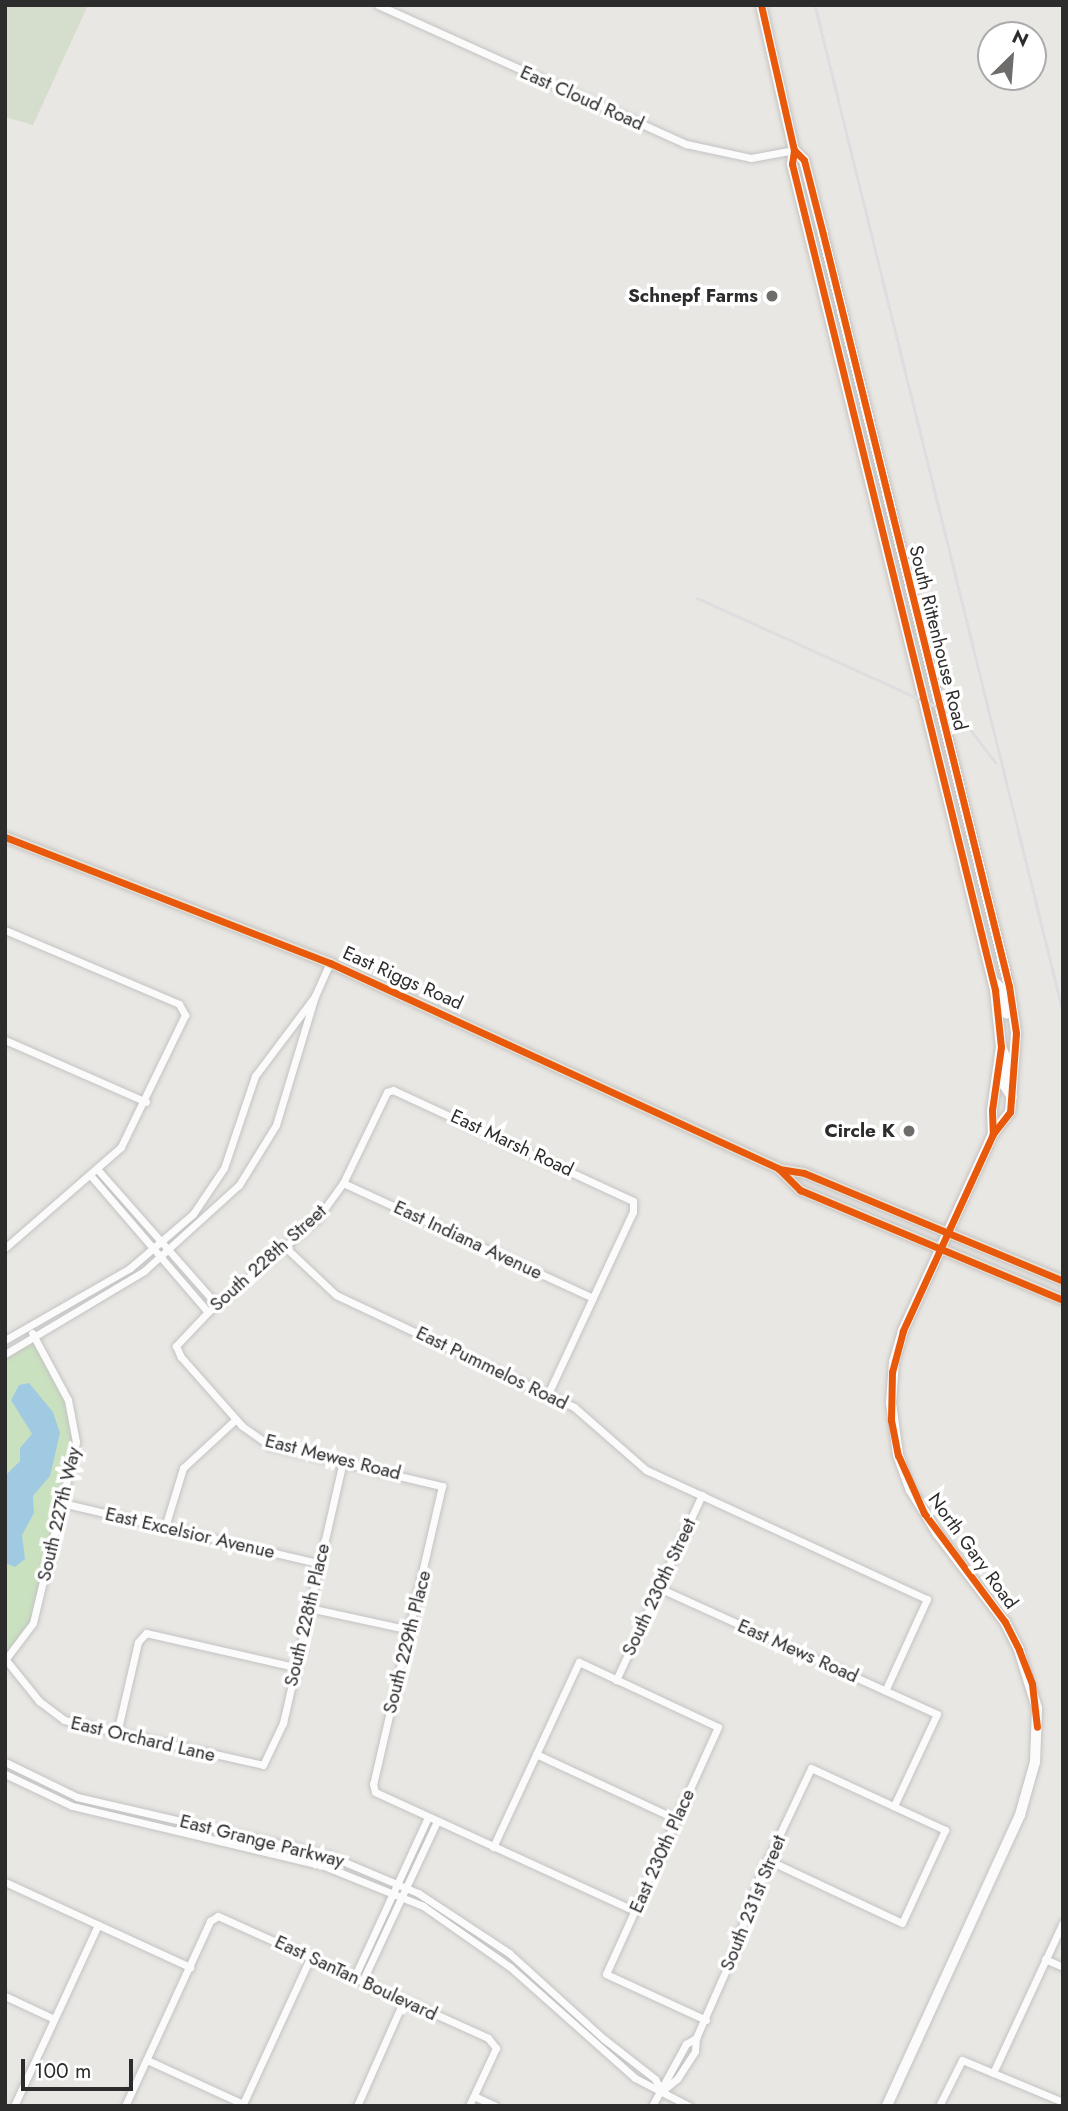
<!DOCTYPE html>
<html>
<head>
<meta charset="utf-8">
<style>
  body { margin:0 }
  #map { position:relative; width:1068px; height:2111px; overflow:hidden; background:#e9e7e3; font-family:Jost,sans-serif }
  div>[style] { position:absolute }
  .green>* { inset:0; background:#cae1c0 }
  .cemetery>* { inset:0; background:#d5ddcc }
  .water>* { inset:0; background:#a0cae2 }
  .roads { filter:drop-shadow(0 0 2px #c4c3c3) drop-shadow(0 0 2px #c4c3c3) }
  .street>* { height:7px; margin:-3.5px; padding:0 3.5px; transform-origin:3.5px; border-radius:3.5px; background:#fcfbfb }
  .secondary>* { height:10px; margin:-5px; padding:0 5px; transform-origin:5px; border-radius:5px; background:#fcfbfb }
  .primary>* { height:10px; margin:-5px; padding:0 5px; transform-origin:5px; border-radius:5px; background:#e5e3d7 }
  .rail>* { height:2.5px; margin:-1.25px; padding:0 1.25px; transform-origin:1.25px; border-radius:1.25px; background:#dedee0 }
  .cycleway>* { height:7px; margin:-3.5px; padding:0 3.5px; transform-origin:3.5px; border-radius:3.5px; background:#e8590c }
  .dots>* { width:19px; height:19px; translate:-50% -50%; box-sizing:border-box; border:4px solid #fff; border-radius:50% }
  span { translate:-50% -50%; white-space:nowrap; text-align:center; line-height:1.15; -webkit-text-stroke:7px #fff; paint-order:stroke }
  .street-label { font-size:19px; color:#2c2c2c }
  .poi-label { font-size:19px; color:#2c2c2c; font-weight:700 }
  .right { translate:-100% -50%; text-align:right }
  .frame { position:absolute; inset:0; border:7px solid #2c2c2c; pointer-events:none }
  .north { position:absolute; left:977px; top:21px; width:70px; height:70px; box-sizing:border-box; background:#fff; border:2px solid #ababab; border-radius:50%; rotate:25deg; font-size:19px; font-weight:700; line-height:28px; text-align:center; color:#2c2c2c }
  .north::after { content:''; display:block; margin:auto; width:24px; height:32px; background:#6e6d6c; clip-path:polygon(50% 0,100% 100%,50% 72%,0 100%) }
  .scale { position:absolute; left:21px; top:2059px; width:112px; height:32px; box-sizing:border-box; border:4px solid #2c2c2c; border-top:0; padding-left:9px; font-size:21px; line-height:24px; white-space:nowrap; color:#2c2c2c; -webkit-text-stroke:5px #fff; paint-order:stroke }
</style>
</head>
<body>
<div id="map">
  <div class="green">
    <i style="clip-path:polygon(32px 1340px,67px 1404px,73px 1440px,30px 1624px,5px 1655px,5px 1360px)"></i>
  </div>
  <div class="cemetery">
    <i style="clip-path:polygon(5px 5px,88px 5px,33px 125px,5px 117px)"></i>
  </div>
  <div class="water">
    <i style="clip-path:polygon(29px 1383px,53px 1412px,60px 1433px,50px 1476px,33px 1496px,34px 1513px,22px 1535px,25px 1559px,15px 1567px,5px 1563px,5px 1476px,20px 1461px,20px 1448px,32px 1434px,11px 1400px,19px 1385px)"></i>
  </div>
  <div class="roads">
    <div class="street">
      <i style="left:378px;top:5px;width:338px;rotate:24.3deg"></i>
      <i style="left:686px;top:144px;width:66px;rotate:12.2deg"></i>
      <i style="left:751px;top:158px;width:44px;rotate:-10.5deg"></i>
      <i style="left:5px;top:930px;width:189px;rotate:23deg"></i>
      <i style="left:179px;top:1004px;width:13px;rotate:61deg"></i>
      <i style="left:185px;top:1015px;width:147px;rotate:115.9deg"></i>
      <i style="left:121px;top:1147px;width:154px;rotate:139deg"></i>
      <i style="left:5px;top:1040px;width:154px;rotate:23.7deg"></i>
      <i style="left:98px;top:1170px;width:180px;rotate:48.6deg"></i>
      <i style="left:91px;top:1176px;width:179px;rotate:49.3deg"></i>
      <i style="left:343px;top:1183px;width:275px;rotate:24.7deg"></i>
      <i style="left:284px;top:1246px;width:71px;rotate:43.3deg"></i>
      <i style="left:336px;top:1295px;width:263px;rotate:25.2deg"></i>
      <i style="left:574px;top:1407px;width:96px;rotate:41.2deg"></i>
      <i style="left:646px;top:1470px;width:309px;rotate:24.7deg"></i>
      <i style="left:927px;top:1599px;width:101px;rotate:114.5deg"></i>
      <i style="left:5px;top:1340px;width:144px;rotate:-29.9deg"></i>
      <i style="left:130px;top:1268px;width:83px;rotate:-40.6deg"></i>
      <i style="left:193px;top:1214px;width:55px;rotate:-56deg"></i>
      <i style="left:224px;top:1168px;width:97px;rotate:-71.4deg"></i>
      <i style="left:255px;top:1076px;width:100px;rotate:-53.1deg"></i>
      <i style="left:5px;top:1354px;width:162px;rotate:-30.8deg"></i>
      <i style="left:144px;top:1271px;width:128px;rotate:-42.2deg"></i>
      <i style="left:239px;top:1185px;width:70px;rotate:-58.3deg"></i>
      <i style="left:276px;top:1125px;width:135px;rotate:-73.2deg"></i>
      <i style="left:315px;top:996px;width:36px;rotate:-66deg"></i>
      <i style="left:548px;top:1394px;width:201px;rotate:-65deg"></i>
      <i style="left:633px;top:1212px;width:11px;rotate:-90deg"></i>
      <i style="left:633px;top:1201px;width:264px;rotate:-155.2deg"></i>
      <i style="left:393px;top:1090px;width:6px;rotate:162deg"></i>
      <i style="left:387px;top:1092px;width:101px;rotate:115.8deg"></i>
      <i style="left:343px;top:1183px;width:44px;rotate:125.8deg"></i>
      <i style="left:317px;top:1219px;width:143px;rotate:139.5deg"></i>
      <i style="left:208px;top:1312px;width:47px;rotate:133.3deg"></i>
      <i style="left:176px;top:1346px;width:12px;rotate:66deg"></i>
      <i style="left:181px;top:1357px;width:92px;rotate:48.5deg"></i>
      <i style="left:242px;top:1426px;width:35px;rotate:35deg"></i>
      <i style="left:271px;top:1446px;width:176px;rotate:13.2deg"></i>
      <i style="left:442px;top:1486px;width:306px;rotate:103deg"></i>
      <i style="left:373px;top:1784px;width:8px;rotate:76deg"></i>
      <i style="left:375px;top:1792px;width:286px;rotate:24.6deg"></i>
      <i style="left:62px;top:1503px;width:263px;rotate:13.2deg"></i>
      <i style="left:165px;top:1527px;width:62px;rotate:-73deg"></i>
      <i style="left:183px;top:1468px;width:72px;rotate:-42.8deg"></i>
      <i style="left:659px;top:1588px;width:305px;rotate:24.4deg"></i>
      <i style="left:937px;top:1714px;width:102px;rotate:115.1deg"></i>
      <i style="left:309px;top:1608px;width:103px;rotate:12.3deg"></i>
      <i style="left:5px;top:1660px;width:46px;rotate:-52.9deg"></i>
      <i style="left:33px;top:1623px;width:186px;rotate:-76.6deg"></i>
      <i style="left:76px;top:1442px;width:43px;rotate:-100.8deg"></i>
      <i style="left:68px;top:1400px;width:76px;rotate:-118.2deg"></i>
      <i style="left:6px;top:1660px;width:53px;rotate:51.2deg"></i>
      <i style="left:39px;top:1701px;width:31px;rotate:37deg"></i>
      <i style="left:64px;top:1720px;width:204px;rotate:12.7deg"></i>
      <i style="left:263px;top:1765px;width:47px;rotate:-64.5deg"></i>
      <i style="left:283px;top:1723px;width:269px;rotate:-77.1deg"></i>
      <i style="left:616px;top:1680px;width:204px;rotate:-65.1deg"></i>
      <i style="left:117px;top:1733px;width:93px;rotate:-77deg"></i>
      <i style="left:138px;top:1642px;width:12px;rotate:-48deg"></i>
      <i style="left:146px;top:1633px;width:153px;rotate:12.9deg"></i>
      <i style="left:536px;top:1754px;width:154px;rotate:24.9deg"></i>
      <i style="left:5px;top:1762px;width:80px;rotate:25.9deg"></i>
      <i style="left:77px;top:1797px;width:258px;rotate:13deg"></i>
      <i style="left:328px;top:1855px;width:98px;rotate:22.9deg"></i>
      <i style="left:418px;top:1893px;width:109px;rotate:33.4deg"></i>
      <i style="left:509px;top:1953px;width:128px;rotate:42.2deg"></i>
      <i style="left:604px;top:2039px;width:65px;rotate:38.1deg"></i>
      <i style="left:655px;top:2079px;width:14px;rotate:60deg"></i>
      <i style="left:5px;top:1774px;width:74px;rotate:25.5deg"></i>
      <i style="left:72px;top:1806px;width:259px;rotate:13.4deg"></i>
      <i style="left:324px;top:1866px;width:107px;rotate:22deg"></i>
      <i style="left:423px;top:1906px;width:106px;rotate:35deg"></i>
      <i style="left:510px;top:1967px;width:167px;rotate:41.6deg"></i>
      <i style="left:635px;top:2078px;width:61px;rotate:27.4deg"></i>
      <i style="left:493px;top:1847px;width:204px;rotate:-65.1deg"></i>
      <i style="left:579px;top:1662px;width:153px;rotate:25.1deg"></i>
      <i style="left:718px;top:1727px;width:271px;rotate:114.4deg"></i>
      <i style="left:606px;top:1974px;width:110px;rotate:24.7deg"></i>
      <i style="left:5px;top:1882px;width:204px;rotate:24.7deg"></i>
      <i style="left:1045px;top:1959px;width:20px;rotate:24deg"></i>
      <i style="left:354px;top:1978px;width:177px;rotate:-65.3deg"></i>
      <i style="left:362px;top:1982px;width:178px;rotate:-65deg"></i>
      <i style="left:5px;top:1996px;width:54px;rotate:25.1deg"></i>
      <i style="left:147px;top:2060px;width:106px;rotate:24.6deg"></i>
      <i style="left:993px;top:2073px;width:166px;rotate:-65.1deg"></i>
      <i style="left:662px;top:2091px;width:19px;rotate:-39deg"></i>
      <i style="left:677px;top:2079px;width:33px;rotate:-57deg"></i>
      <i style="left:695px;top:2051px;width:13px;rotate:-86deg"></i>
      <i style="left:696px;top:2038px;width:84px;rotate:-66.2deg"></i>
      <i style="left:730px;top:1961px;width:90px;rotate:-70.6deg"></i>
      <i style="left:760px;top:1876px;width:119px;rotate:-64.7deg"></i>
      <i style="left:811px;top:1768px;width:148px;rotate:24.8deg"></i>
      <i style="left:945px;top:1830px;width:102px;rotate:114.8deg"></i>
      <i style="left:902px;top:1923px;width:148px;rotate:-154.8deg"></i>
      <i style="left:474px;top:2096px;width:23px;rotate:25deg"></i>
      <i style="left:14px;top:2106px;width:200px;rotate:-65.1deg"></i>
      <i style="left:125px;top:2106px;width:204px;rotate:-65.3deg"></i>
      <i style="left:210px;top:1921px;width:9px;rotate:-32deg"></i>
      <i style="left:218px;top:1916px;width:296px;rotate:24.3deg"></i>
      <i style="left:488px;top:2038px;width:13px;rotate:51deg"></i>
      <i style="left:496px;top:2048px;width:64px;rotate:115deg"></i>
      <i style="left:242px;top:2106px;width:163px;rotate:-65.3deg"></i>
      <i style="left:357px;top:2106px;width:116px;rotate:-66.1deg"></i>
      <i style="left:652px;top:2106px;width:71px;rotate:-61.3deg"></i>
      <i style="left:686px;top:2044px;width:12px;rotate:-31deg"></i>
      <i style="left:939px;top:2106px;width:51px;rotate:-63.4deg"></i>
      <i style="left:962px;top:2060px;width:109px;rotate:22.6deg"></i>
    </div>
    <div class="secondary">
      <i style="left:761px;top:5px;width:149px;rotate:77.2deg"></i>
      <i style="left:794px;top:150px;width:14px;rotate:98deg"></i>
      <i style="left:792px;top:164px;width:851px;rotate:76.19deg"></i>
      <i style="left:995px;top:990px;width:57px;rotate:84deg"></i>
      <i style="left:1001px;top:1047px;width:64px;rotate:98.1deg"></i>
      <i style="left:992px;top:1110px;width:24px;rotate:88deg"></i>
      <i style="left:794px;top:150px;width:14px;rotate:45deg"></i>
      <i style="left:804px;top:160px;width:76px;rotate:75.6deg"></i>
      <i style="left:823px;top:234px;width:775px;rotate:76.11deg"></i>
      <i style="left:1009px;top:986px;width:48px;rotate:81.5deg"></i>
      <i style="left:1016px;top:1033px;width:79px;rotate:94.3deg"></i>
      <i style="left:1010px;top:1112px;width:28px;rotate:128deg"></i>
      <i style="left:993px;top:1134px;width:217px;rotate:114.6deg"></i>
      <i style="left:903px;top:1331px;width:32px;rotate:106deg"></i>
      <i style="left:894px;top:1362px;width:41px;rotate:94.2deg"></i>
      <i style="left:891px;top:1403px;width:52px;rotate:82.3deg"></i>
      <i style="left:898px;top:1455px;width:37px;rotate:70deg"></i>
      <i style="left:911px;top:1490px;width:52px;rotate:58.5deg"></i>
      <i style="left:938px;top:1534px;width:111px;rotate:52.7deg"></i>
      <i style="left:1005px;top:1622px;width:31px;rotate:63deg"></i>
      <i style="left:1019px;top:1650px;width:61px;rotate:72.8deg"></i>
      <i style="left:1037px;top:1708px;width:54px;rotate:92.1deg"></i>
      <i style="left:1035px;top:1762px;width:55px;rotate:105.8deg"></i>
      <i style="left:1020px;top:1815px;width:320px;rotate:114.6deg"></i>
      <i style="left:993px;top:981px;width:12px;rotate:42deg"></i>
      <i style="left:1002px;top:989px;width:25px;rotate:79deg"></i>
      <i style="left:1001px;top:1047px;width:15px;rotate:67deg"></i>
      <i style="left:1007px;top:1061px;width:25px;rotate:95deg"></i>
      <i style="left:1005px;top:1086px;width:13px;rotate:58deg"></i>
    </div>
    <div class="primary">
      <i style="left:5px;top:837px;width:349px;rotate:21.2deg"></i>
      <i style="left:330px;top:963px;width:494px;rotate:24.6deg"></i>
      <i style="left:779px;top:1169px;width:25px;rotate:9deg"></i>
      <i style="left:804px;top:1173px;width:281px;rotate:22.6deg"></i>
      <i style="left:779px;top:1169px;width:30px;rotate:45deg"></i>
      <i style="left:800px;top:1190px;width:285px;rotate:22.7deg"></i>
    </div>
  </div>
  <div class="rail">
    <i style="left:815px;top:5px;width:1037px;rotate:76.16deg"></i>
    <i style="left:697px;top:598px;width:267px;rotate:24.4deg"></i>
    <i style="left:940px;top:708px;width:31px;rotate:32deg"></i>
    <i style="left:966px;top:724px;width:49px;rotate:52.4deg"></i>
  </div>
  <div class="cycleway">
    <i style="left:761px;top:5px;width:149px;rotate:77.2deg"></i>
    <i style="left:794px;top:150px;width:14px;rotate:98deg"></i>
    <i style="left:792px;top:164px;width:851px;rotate:76.19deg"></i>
    <i style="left:995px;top:990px;width:57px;rotate:84deg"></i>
    <i style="left:1001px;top:1047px;width:64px;rotate:98.1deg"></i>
    <i style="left:992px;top:1110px;width:24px;rotate:88deg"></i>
    <i style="left:794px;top:150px;width:14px;rotate:45deg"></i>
    <i style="left:804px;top:160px;width:76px;rotate:75.6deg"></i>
    <i style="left:823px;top:234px;width:775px;rotate:76.11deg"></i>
    <i style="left:1009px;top:986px;width:48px;rotate:81.5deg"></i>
    <i style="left:1016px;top:1033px;width:79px;rotate:94.3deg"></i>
    <i style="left:1010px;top:1112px;width:28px;rotate:128deg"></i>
    <i style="left:993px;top:1134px;width:217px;rotate:114.6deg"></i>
    <i style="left:903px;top:1331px;width:42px;rotate:105deg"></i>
    <i style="left:892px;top:1372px;width:48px;rotate:91.2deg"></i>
    <i style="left:891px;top:1420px;width:36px;rotate:79deg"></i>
    <i style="left:898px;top:1455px;width:64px;rotate:65.9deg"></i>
    <i style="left:924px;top:1513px;width:136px;rotate:53.4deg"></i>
    <i style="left:1005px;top:1622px;width:31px;rotate:63deg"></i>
    <i style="left:1019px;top:1650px;width:36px;rotate:69deg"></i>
    <i style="left:1032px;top:1684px;width:43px;rotate:83.4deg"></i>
    <i style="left:5px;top:837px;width:349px;rotate:21.2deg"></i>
    <i style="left:330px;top:963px;width:494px;rotate:24.6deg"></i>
    <i style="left:779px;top:1169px;width:25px;rotate:9deg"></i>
    <i style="left:804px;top:1173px;width:281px;rotate:22.6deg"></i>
    <i style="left:779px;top:1169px;width:30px;rotate:45deg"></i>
    <i style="left:800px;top:1190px;width:285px;rotate:22.7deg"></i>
  </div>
  <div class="dots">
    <i style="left:772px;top:296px;background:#6e6d6c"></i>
    <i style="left:909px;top:1131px;background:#6e6d6c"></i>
  </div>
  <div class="street-label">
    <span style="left:582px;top:98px;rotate:24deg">East Cloud Road</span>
    <span style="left:938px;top:638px;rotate:76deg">South Rittenhouse Road</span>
    <span style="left:403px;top:978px;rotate:24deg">East Riggs Road</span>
    <span style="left:512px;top:1143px;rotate:25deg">East Marsh Road</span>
    <span style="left:468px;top:1240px;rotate:25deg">East Indiana Avenue</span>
    <span style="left:268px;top:1258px;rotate:-42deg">South 228th Street</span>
    <span style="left:492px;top:1368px;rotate:26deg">East Pummelos Road</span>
    <span style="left:333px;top:1457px;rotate:14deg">East Mewes Road</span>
    <span style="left:59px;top:1514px;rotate:-77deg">South 227th Way</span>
    <span style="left:190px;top:1533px;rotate:13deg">East Excelsior Avenue</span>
    <span style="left:973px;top:1551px;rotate:54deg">North Gary Road</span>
    <span style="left:659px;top:1587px;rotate:-65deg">South 230th Street</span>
    <span style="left:307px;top:1615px;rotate:-77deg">South 228th Place</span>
    <span style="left:407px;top:1642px;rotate:-76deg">South 229th Place</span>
    <span style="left:798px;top:1651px;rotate:24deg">East Mews Road</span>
    <span style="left:143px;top:1739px;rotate:13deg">East Orchard Lane</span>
    <span style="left:262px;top:1841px;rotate:14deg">East Grange Parkway</span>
    <span style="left:662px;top:1851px;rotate:-66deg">East 230th Place</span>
    <span style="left:753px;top:1903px;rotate:-68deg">South 231st Street</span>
    <span style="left:356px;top:1978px;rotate:25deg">East SanTan Boulevard</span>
  </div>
  <div class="poi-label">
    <span class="right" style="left:758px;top:296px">Schnepf Farms</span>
    <span class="right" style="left:895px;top:1131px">Circle K</span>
  </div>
  <div class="frame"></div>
  <div class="north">N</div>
  <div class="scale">100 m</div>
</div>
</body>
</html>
